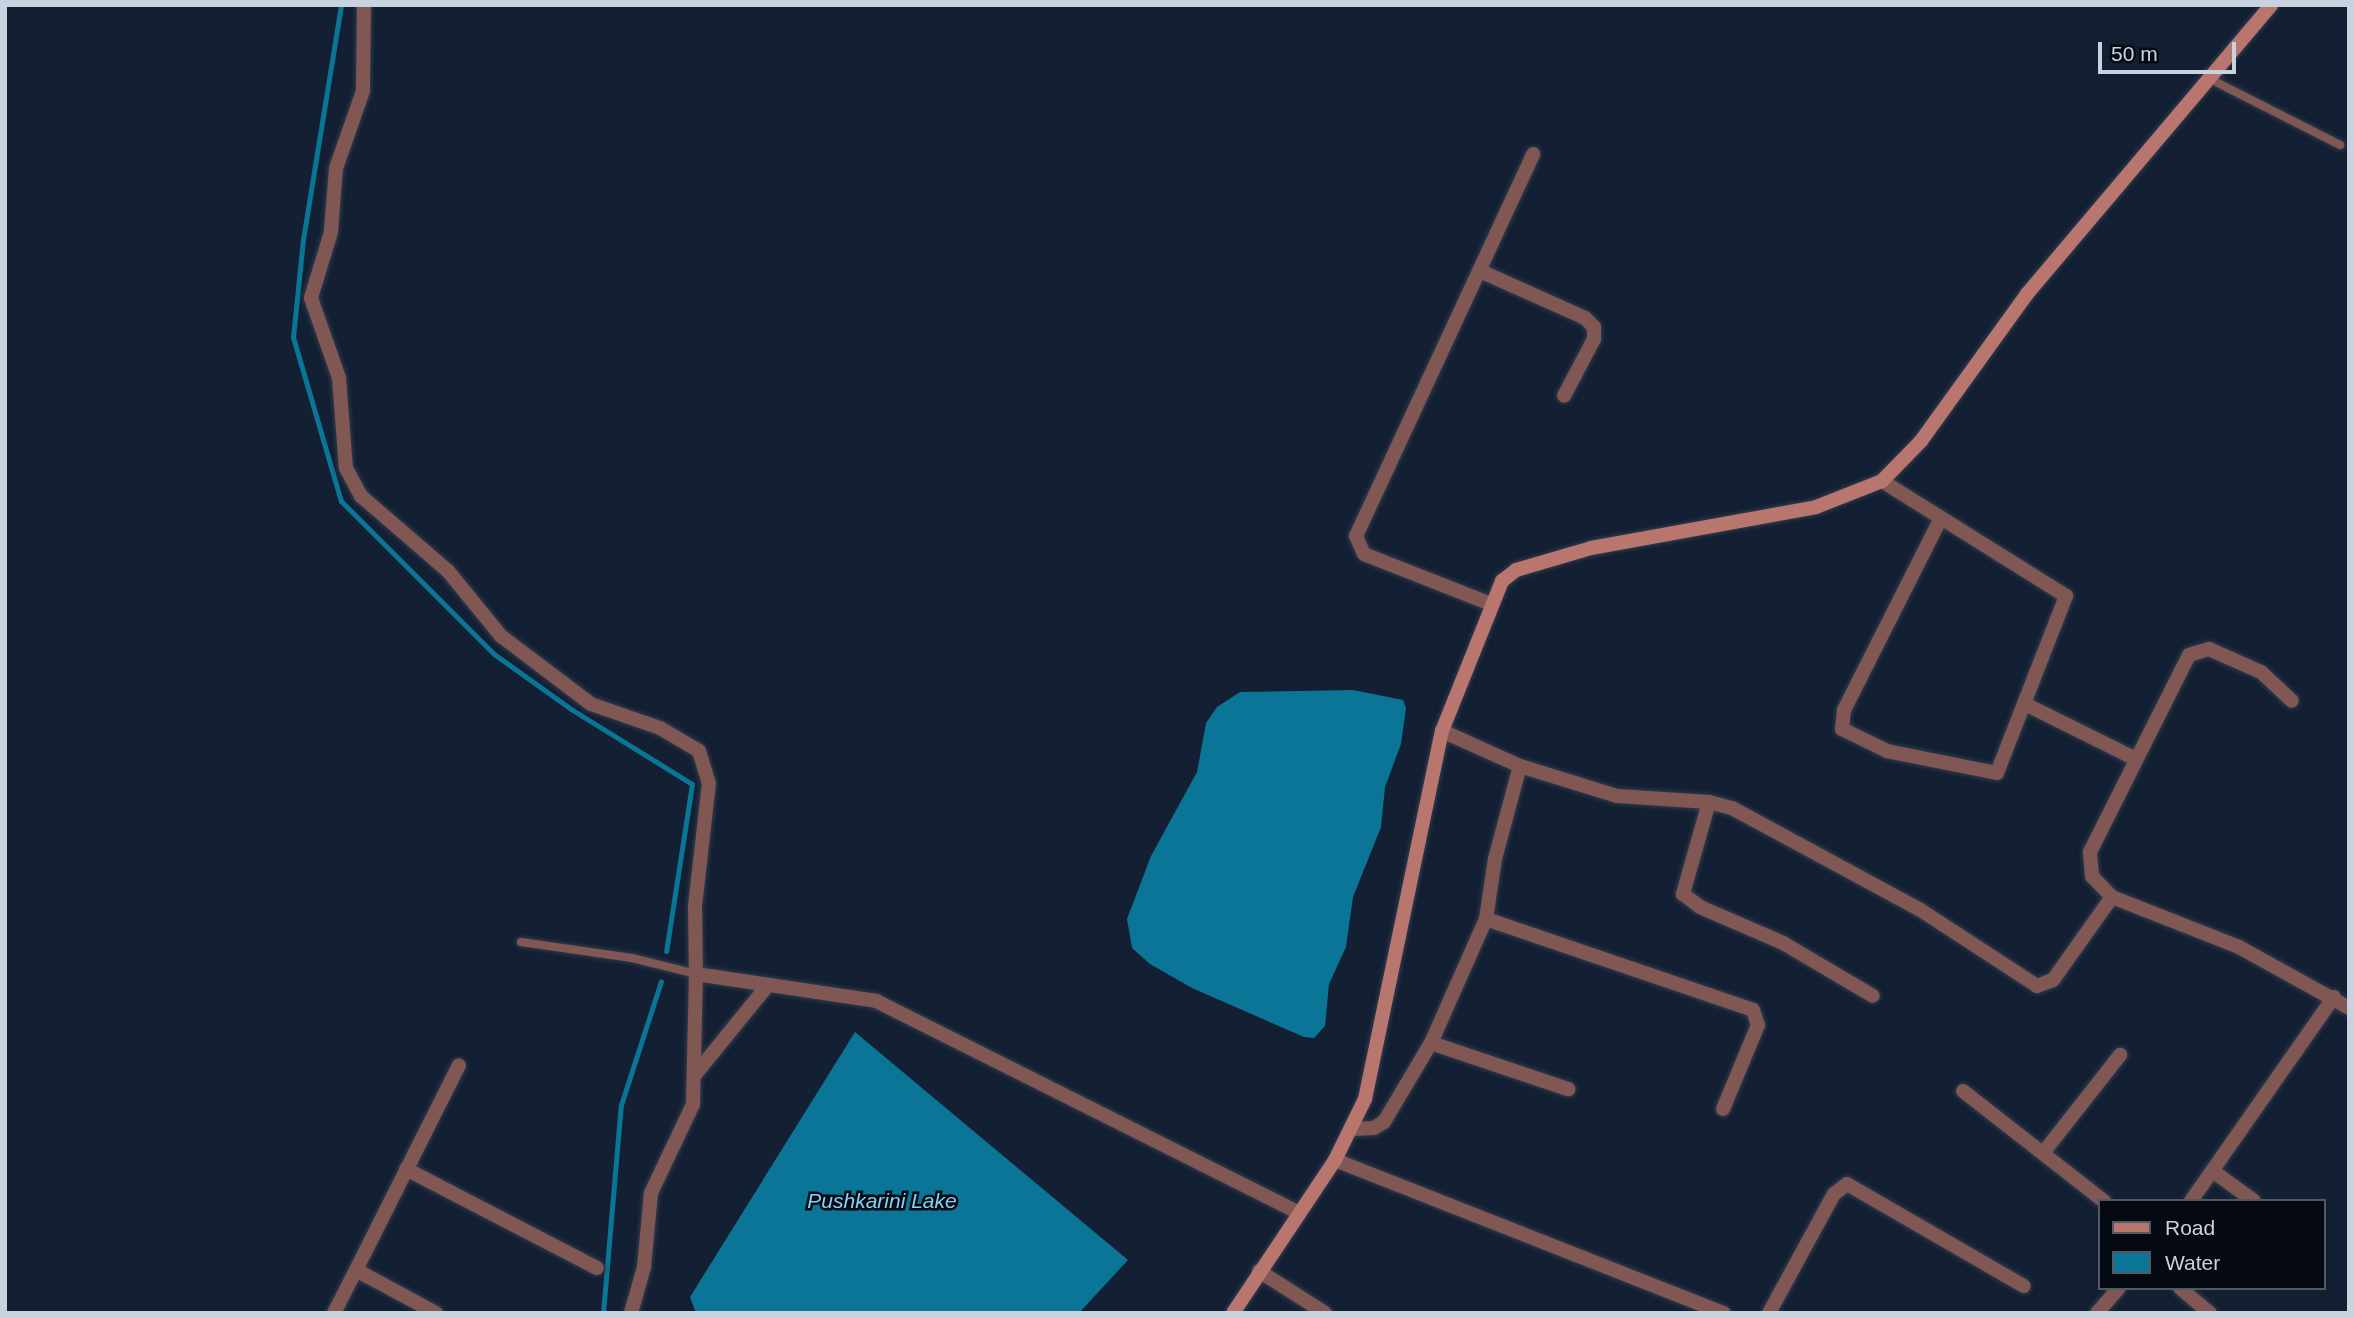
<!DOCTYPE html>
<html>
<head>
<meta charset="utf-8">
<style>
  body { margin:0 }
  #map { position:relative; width:2354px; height:1318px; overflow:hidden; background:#131f32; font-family:Arial,sans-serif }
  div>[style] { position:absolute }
  .water>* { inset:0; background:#0b7597 }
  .stream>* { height:5px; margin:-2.5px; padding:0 2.5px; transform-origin:2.5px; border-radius:2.5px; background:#0b7597 }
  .roads { filter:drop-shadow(0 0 2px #303c4e) drop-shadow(0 0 2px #303c4e) }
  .service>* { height:8px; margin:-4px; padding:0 4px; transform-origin:4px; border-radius:4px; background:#805752 }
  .minor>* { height:14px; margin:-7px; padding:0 7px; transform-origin:7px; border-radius:7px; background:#805752 }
  .secondary>* { height:14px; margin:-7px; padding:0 7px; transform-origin:7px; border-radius:7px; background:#b8766e }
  span { translate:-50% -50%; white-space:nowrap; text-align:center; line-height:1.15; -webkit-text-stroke:5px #050911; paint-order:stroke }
  .water-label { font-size:21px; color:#81d2f4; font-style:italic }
  .frame { position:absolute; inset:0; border:7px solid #c9d2df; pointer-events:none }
  .legend { position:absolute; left:2098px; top:1199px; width:228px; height:91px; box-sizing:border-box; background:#050911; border:2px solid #535963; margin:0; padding:9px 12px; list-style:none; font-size:21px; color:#c9d2df }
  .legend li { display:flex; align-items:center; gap:14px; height:35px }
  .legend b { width:35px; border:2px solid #535963 }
  .scale { position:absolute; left:2098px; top:42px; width:138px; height:32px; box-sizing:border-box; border:4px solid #c9d2df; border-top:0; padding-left:9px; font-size:21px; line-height:24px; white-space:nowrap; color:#c9d2df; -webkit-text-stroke:5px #050911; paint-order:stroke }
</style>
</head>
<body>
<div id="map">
  <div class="water">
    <i style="clip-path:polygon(1353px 690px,1403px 700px,1406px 708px,1401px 744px,1385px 787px,1381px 827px,1353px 897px,1346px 947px,1329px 984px,1325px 1026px,1314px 1038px,1304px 1037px,1192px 988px,1150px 964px,1132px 948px,1127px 919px,1151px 856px,1197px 772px,1206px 723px,1217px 707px,1240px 692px)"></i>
    <i style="clip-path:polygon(855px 1032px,1128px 1260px,1079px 1313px,696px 1313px,690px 1297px)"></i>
  </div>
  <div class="stream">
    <i style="left:341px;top:5px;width:237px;rotate:99.2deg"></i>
    <i style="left:303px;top:239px;width:99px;rotate:95.8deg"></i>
    <i style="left:293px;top:337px;width:171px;rotate:73.7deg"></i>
    <i style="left:341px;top:501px;width:216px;rotate:45deg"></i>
    <i style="left:494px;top:654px;width:95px;rotate:35.5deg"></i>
    <i style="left:571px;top:709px;width:142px;rotate:31.8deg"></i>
    <i style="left:692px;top:784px;width:169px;rotate:98.8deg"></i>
    <i style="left:603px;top:1313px;width:209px;rotate:-85.1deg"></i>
    <i style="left:621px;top:1105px;width:130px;rotate:-72.1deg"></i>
  </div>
  <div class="roads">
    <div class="service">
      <i style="left:2210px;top:79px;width:146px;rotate:26.9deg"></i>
      <i style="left:521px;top:942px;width:112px;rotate:8.2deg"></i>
      <i style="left:632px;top:958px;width:66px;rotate:14deg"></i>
    </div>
    <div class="minor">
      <i style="left:364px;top:5px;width:86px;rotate:90.7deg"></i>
      <i style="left:363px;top:91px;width:82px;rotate:109.3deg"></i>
      <i style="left:336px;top:168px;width:64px;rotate:94.5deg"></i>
      <i style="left:331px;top:232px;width:69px;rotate:106.9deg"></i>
      <i style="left:311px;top:298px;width:85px;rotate:70.7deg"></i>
      <i style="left:339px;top:378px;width:90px;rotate:85.6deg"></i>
      <i style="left:346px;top:468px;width:32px;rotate:62deg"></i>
      <i style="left:361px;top:496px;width:115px;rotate:40.8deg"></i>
      <i style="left:448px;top:571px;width:84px;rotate:50.8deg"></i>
      <i style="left:501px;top:636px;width:113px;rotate:37.1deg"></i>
      <i style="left:591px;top:704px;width:73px;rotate:19.2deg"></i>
      <i style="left:660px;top:728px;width:45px;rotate:30.5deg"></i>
      <i style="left:699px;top:751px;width:34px;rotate:73deg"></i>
      <i style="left:709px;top:783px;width:124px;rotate:96.5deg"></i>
      <i style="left:695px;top:906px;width:68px;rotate:89.2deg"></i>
      <i style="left:1480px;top:271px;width:115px;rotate:24.1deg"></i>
      <i style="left:1585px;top:318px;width:13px;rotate:45deg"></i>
      <i style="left:1594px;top:327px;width:12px;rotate:90deg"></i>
      <i style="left:1594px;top:339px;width:64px;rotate:117.8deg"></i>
      <i style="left:1882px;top:481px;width:217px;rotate:32deg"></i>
      <i style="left:2066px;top:596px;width:190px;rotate:111.3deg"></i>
      <i style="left:1997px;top:773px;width:112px;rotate:-168.7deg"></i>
      <i style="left:1887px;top:751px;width:50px;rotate:-153.9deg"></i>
      <i style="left:1842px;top:729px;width:19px;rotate:-84deg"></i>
      <i style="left:1844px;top:710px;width:215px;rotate:-63.2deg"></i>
      <i style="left:1491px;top:604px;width:136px;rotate:-158.5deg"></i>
      <i style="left:1364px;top:554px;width:20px;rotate:-114deg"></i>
      <i style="left:1356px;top:536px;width:421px;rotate:-65.1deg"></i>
      <i style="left:2025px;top:704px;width:124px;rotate:26.4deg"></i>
      <i style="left:1442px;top:731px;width:85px;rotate:24.2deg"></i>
      <i style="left:1520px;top:766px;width:102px;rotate:17.2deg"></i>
      <i style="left:1617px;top:796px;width:92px;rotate:3.7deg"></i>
      <i style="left:1709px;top:802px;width:24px;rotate:15deg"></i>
      <i style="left:1732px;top:808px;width:213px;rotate:28.4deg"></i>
      <i style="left:1919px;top:909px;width:141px;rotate:33.1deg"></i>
      <i style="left:2037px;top:986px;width:17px;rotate:-21deg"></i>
      <i style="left:2053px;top:980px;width:102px;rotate:-54.6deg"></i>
      <i style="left:2112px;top:897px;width:136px;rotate:21.5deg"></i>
      <i style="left:2239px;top:947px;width:126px;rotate:29deg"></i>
      <i style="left:1709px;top:802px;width:96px;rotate:105.8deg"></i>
      <i style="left:1683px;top:894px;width:21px;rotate:37deg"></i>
      <i style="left:1700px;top:907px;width:90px;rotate:23.4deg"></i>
      <i style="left:1783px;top:943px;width:104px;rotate:30.5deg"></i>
      <i style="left:2112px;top:897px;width:29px;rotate:-134deg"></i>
      <i style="left:2092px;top:876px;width:24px;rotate:-95deg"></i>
      <i style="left:2090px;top:852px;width:220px;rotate:-63.3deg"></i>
      <i style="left:2189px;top:655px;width:21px;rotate:-17deg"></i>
      <i style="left:2209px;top:649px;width:57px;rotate:23.9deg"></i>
      <i style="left:2261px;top:672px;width:42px;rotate:43.1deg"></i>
      <i style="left:1486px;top:919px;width:282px;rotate:18.8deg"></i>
      <i style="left:1753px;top:1010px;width:16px;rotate:72deg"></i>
      <i style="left:1758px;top:1025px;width:91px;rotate:112.6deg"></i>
      <i style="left:1431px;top:1043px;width:136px;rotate:-66.1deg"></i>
      <i style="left:1486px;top:919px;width:61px;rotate:-81.5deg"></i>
      <i style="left:1495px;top:859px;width:96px;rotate:-75deg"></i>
      <i style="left:694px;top:1076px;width:117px;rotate:-50.9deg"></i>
      <i style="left:1963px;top:1091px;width:179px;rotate:38deg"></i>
      <i style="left:1353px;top:1129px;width:21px;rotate:-3deg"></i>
      <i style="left:1374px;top:1128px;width:12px;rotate:-31deg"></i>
      <i style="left:1384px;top:1122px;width:92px;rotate:-59.3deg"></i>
      <i style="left:1431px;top:1043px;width:145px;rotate:18.6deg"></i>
      <i style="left:2043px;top:1153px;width:125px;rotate:-51.8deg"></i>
      <i style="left:1335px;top:1160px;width:418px;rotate:21.5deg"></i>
      <i style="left:406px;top:1169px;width:215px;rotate:27.4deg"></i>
      <i style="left:2214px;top:1172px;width:49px;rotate:35.9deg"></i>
      <i style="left:2191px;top:1201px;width:249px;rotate:-55deg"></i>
      <i style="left:356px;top:1270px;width:229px;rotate:-63.3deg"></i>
      <i style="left:1259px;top:1271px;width:78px;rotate:32.5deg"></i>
      <i style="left:2180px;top:1288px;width:39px;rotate:40deg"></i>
      <i style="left:334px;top:1313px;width:48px;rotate:-62.9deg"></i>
      <i style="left:356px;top:1270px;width:91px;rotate:28.3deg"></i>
      <i style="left:631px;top:1313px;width:48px;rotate:-74.2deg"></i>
      <i style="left:644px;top:1267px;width:74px;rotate:-84.6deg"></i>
      <i style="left:651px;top:1193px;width:98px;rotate:-64.7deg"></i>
      <i style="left:693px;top:1104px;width:130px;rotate:-88.7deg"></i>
      <i style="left:696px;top:974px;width:182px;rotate:8.5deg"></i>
      <i style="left:876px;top:1001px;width:471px;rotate:26.6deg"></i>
      <i style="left:1769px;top:1313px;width:136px;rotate:-61.4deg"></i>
      <i style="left:1834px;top:1194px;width:16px;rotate:-38deg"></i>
      <i style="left:1847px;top:1184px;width:204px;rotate:30deg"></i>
      <i style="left:2097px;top:1313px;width:33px;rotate:-49deg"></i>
    </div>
    <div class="secondary">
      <i style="left:1233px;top:1313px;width:184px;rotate:-56.3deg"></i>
      <i style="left:1335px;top:1160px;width:68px;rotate:-63.8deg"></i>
      <i style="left:1365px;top:1099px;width:376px;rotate:-78.2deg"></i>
      <i style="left:1442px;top:731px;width:162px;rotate:-68.2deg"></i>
      <i style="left:1502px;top:581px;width:18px;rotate:-38deg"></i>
      <i style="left:1516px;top:570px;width:78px;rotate:-16.3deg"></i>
      <i style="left:1591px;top:548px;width:229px;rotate:-10.3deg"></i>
      <i style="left:1816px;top:507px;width:71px;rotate:-21.5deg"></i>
      <i style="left:1882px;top:481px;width:56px;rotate:-45.7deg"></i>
      <i style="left:1921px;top:441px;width:181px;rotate:-54.2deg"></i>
      <i style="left:2027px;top:294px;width:378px;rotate:-49.8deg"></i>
    </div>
  </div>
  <div class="water-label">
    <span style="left:882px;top:1201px">Pushkarini Lake</span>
  </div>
  <div class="frame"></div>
  <ul class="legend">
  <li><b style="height:9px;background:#b8766e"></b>Road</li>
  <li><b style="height:19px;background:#0b7597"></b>Water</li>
  </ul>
  <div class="scale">50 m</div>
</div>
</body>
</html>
